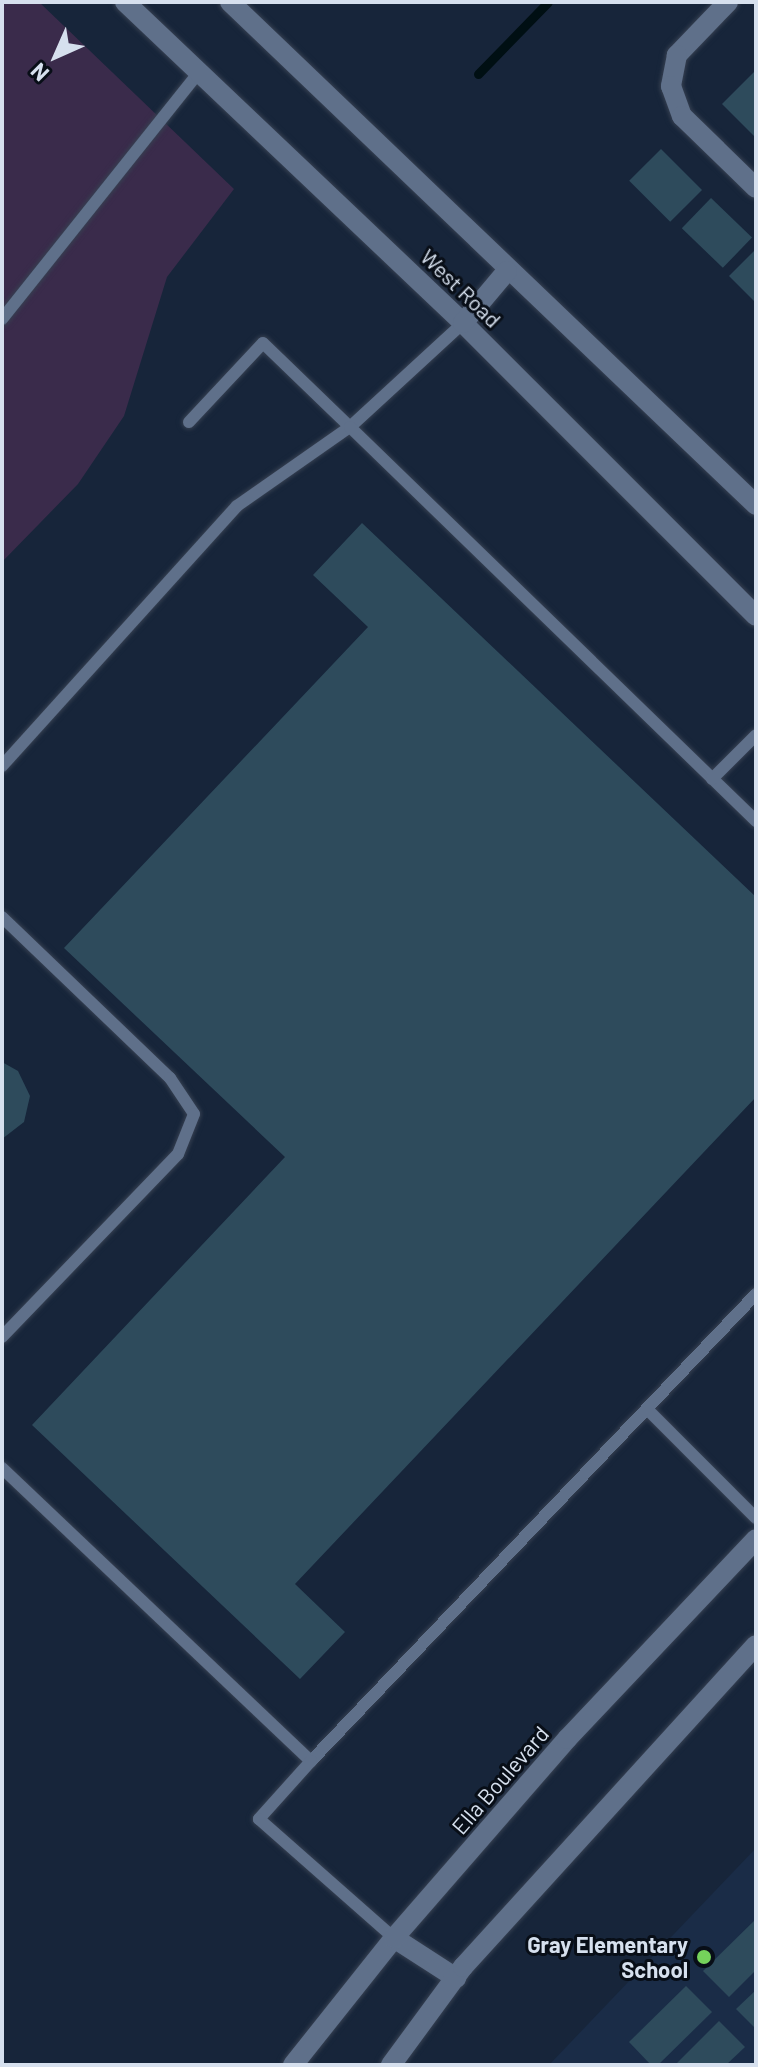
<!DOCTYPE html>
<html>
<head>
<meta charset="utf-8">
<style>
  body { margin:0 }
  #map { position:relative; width:758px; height:2067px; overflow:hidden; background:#17253a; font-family:Barlow,sans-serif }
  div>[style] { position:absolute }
  .built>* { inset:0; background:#1a2c47 }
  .green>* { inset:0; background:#3a2b4b }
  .stream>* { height:9px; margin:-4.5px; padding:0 4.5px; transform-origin:4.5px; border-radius:4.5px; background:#000f13 }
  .building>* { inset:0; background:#2e4b5c; transform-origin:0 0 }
  .roads { filter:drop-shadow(0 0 2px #364051) drop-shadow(0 0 2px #364051) }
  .service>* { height:12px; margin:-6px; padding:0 6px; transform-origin:6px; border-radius:6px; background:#5f708a }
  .minor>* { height:20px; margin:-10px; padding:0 10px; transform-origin:10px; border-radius:10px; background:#5f708a }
  .secondary>* { height:20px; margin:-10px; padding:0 10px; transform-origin:10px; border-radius:10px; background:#5f708a }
  .dots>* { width:22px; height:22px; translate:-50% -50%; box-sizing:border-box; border:4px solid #080e17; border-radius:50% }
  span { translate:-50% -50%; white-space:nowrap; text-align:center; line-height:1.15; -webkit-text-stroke:6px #080e17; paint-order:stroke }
  .street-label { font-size:22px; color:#d6e0ee }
  .poi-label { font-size:22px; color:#d6e0ee; font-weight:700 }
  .right { translate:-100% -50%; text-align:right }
  .frame { position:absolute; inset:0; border:4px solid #d6e0ee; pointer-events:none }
  .north { position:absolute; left:16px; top:16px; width:80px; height:80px; -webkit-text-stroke:6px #080e17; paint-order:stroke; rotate:225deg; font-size:22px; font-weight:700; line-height:32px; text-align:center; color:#d6e0ee }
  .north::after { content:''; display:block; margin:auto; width:28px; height:36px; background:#d6e0ee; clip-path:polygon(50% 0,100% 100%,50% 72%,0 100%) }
</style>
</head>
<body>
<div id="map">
  <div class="built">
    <i style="clip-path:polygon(756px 1848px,756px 2065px,549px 2065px)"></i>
  </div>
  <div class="green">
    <i style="clip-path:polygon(2px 2px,39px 2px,234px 189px,167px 277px,124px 416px,78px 484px,2px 562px)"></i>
  </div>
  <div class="stream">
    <i style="left:478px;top:74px;width:100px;rotate:-45.8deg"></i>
  </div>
  <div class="building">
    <i style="clip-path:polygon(756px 70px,756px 135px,754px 136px,722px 104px)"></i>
    <i style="left:661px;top:149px;width:58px;height:45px;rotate:45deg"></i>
    <i style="left:711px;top:198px;width:57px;height:42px;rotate:44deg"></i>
    <i style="clip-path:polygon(756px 249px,756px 303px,729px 276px)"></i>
    <i style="clip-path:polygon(362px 523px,756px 897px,756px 1097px,295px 1584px,345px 1632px,300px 1679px,32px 1425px,285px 1157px,64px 948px,368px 627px,313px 575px)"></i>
    <i style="clip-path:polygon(2px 1062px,18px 1071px,30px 1096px,24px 1122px,2px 1139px)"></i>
    <i style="clip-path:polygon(756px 1919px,756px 1970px,729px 1997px,703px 1971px)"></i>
    <i style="clip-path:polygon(686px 1986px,712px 2012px,658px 2065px,651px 2065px,629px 2042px)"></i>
    <i style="clip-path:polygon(756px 1990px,756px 2029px,736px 2009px)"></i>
    <i style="clip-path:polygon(719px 2021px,745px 2047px,726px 2065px,675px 2065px)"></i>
  </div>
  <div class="roads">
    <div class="service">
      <i style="left:2px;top:319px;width:316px;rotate:-51.4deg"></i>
      <i style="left:189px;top:422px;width:108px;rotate:-46.9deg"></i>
      <i style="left:263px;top:343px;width:121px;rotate:44deg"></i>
      <i style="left:350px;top:427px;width:154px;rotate:-42.6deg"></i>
      <i style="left:2px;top:766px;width:350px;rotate:-47.9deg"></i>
      <i style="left:237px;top:506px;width:138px;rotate:-35deg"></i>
      <i style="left:350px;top:427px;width:566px;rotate:44.14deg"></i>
      <i style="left:712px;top:779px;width:62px;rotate:-45deg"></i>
      <i style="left:2px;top:917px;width:233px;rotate:43.8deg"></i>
      <i style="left:170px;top:1078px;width:43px;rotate:56.3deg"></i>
      <i style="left:194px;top:1114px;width:43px;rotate:111.8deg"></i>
      <i style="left:178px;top:1154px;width:254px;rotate:133.9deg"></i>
      <i style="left:647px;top:1409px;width:154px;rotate:45deg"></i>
      <i style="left:2px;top:1468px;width:426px;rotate:43.5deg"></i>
      <i style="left:311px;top:1761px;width:645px;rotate:-46.38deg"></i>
      <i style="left:311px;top:1761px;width:78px;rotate:131.9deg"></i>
      <i style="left:259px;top:1819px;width:180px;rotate:41.4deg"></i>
    </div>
    <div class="minor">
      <i style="left:728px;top:2px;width:74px;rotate:133.9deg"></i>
      <i style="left:677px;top:55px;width:32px;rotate:101deg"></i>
      <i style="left:671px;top:86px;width:32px;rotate:70deg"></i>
      <i style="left:682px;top:116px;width:103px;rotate:44.2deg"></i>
    </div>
    <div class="secondary">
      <i style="left:125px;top:2px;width:466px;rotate:43.5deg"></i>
      <i style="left:463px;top:323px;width:414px;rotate:45deg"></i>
      <i style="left:230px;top:2px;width:728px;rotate:43.72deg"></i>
      <i style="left:463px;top:323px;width:68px;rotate:-49.8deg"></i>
      <i style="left:394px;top:1938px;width:74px;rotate:32.8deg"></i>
      <i style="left:293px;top:2065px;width:162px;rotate:-51.5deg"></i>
      <i style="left:394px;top:1938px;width:264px;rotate:-49deg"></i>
      <i style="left:567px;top:1739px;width:275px;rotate:-46.6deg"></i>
      <i style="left:391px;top:2065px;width:122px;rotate:-53.7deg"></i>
      <i style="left:463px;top:1967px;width:435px;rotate:-47.7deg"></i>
    </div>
  </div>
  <div class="dots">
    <i style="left:704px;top:1957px;background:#75d25b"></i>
  </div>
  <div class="street-label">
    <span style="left:461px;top:288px;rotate:44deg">West Road</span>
    <span style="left:500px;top:1780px;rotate:-49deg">Ella Boulevard</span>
  </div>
  <div class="poi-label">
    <span class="right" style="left:688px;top:1957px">Gray Elementary<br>School</span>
  </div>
  <div class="frame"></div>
  <div class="north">N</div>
</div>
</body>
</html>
